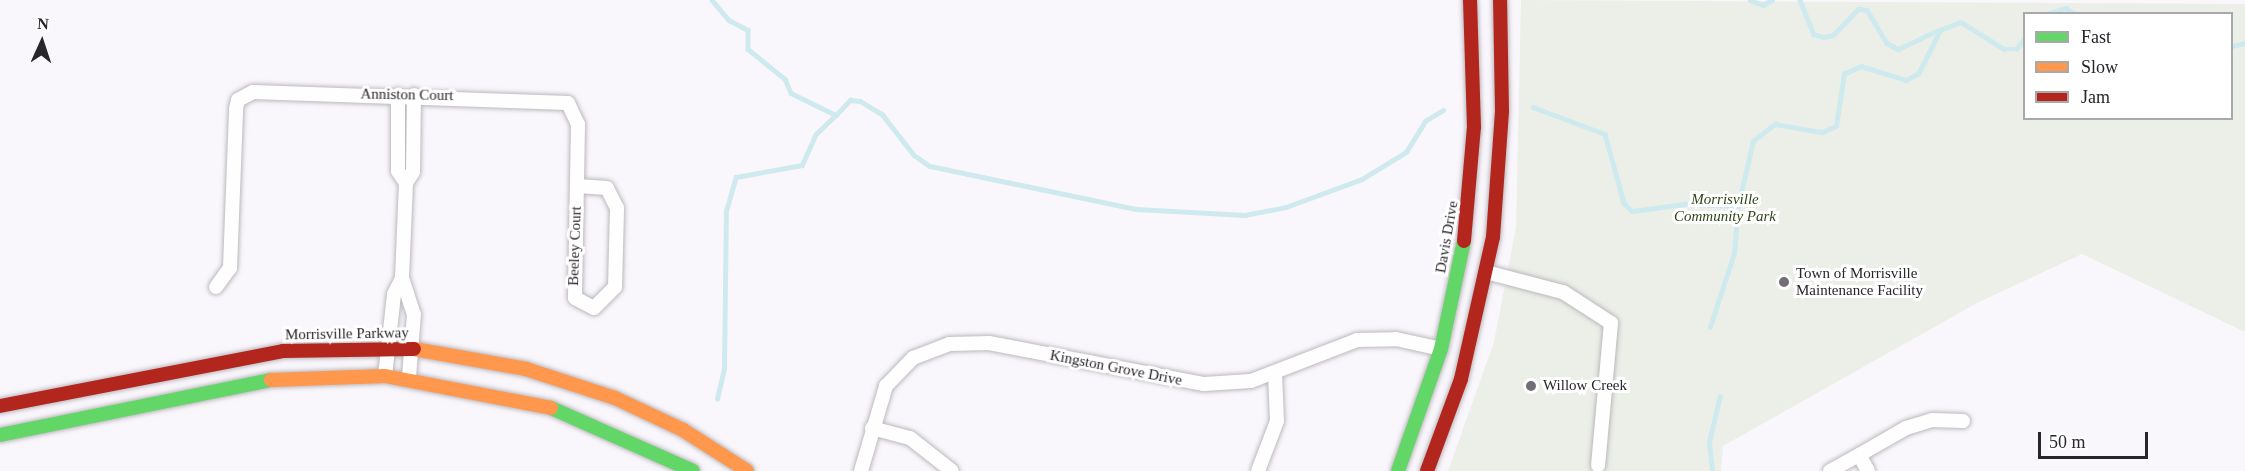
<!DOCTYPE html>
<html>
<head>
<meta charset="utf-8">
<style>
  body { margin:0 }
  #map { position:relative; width:2245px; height:471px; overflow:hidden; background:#faf7fc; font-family:Georgia,serif }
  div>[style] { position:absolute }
  .green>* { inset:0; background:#ecefe8 }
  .stream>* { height:4.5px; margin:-2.25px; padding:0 2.25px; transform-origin:2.25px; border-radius:2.25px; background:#ceeaee }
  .roads { filter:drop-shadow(0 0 2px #bcb9be) drop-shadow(0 0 2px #bcb9be) }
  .street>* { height:14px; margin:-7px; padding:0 7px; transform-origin:7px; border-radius:7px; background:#fefeff }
  .fast>* { height:14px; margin:-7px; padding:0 7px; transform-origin:7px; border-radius:7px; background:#63d668 }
  .slow>* { height:14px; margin:-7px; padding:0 7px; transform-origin:7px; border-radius:7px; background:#ff974d }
  .jam>* { height:14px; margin:-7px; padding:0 7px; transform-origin:7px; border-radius:7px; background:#b3261e }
  .dots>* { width:16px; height:16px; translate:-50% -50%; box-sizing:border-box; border:3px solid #fff; border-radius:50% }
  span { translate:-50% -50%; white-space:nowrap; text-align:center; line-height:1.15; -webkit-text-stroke:6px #fff; paint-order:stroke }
  .street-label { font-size:15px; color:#28252b }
  .park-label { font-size:15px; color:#2f4418; font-style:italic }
  .poi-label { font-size:15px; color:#28252b }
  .left { translate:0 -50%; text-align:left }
  .legend { position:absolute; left:2023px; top:12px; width:210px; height:108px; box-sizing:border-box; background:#fff; border:2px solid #a9a8aa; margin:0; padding:8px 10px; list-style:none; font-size:18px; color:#28252b }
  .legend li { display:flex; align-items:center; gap:12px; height:30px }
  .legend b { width:30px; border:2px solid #a9a8aa }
  .north { position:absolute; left:12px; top:12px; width:60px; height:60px; -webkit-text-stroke:4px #fff; paint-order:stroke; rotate:3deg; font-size:16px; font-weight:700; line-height:24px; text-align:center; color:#28252b }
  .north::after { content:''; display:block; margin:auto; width:21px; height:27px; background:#28252b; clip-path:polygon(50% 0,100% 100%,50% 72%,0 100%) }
  .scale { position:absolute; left:2038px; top:432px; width:110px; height:27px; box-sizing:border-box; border:3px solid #28252b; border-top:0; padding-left:8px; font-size:18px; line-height:21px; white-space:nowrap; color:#28252b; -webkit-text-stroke:4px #fff; paint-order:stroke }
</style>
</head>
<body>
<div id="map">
  <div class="green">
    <i style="clip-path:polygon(evenodd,1521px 0,2245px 4px,2245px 332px,2082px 254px,1977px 303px,1723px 446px,1721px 471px,1448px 471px,1494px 342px,1516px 227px,1521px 0,2024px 14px,2232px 14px,2232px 118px,2024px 118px,2024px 14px)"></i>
  </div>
  <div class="stream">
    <i style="left:712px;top:0;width:26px;rotate:50deg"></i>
    <i style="left:729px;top:20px;width:21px;rotate:28deg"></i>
    <i style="left:748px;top:30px;width:19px;rotate:90deg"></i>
    <i style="left:748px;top:49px;width:48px;rotate:39deg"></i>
    <i style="left:785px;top:79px;width:15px;rotate:67deg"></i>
    <i style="left:791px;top:93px;width:50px;rotate:26.1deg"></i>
    <i style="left:836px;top:115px;width:21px;rotate:-47deg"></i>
    <i style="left:850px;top:100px;width:10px;rotate:6deg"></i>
    <i style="left:860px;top:101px;width:26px;rotate:31deg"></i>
    <i style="left:882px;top:114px;width:52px;rotate:52deg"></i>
    <i style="left:914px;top:155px;width:19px;rotate:35deg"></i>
    <i style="left:930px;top:166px;width:210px;rotate:11.8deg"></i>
    <i style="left:1136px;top:209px;width:109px;rotate:3.2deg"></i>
    <i style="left:1245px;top:215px;width:42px;rotate:-11deg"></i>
    <i style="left:1286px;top:207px;width:81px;rotate:-20.2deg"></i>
    <i style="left:1362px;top:179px;width:52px;rotate:-31.5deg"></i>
    <i style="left:1406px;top:152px;width:36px;rotate:-58deg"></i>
    <i style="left:1425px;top:121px;width:21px;rotate:-31deg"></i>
    <i style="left:1750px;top:0;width:14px;rotate:21deg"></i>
    <i style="left:1763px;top:5px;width:10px;rotate:-29deg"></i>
    <i style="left:1800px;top:0;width:37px;rotate:68deg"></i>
    <i style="left:1814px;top:34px;width:9px;rotate:18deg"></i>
    <i style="left:1823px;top:37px;width:10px;rotate:-11deg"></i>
    <i style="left:1833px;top:35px;width:36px;rotate:-46deg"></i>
    <i style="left:1858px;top:9px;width:9px;rotate:6deg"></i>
    <i style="left:1867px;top:10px;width:39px;rotate:59deg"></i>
    <i style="left:1887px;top:43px;width:13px;rotate:29deg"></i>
    <i style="left:1898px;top:49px;width:45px;rotate:-24.9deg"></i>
    <i style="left:2047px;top:14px;width:20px;rotate:-18deg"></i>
    <i style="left:2066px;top:8px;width:11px;rotate:34deg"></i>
    <i style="left:2232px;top:46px;width:13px;rotate:-13deg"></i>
    <i style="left:1533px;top:107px;width:77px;rotate:20.6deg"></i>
    <i style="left:1605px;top:134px;width:72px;rotate:74.6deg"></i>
    <i style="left:1624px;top:203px;width:11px;rotate:45deg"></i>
    <i style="left:1632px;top:211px;width:53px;rotate:-7.5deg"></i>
    <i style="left:1685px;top:204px;width:53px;rotate:2.2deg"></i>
    <i style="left:1738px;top:206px;width:67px;rotate:-77deg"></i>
    <i style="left:1753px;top:141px;width:28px;rotate:-38deg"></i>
    <i style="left:1775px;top:124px;width:48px;rotate:9.7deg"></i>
    <i style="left:1822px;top:132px;width:15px;rotate:-23deg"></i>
    <i style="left:1836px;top:126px;width:53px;rotate:-81.3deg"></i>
    <i style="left:1844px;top:74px;width:19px;rotate:-25deg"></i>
    <i style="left:1861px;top:66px;width:47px;rotate:17.3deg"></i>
    <i style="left:1906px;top:80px;width:13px;rotate:-27deg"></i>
    <i style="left:1918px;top:74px;width:49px;rotate:-63.4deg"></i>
    <i style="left:1940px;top:30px;width:22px;rotate:-21deg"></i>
    <i style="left:1961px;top:22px;width:51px;rotate:32.1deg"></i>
    <i style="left:2004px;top:49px;width:12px"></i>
    <i style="left:2016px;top:49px;width:13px;rotate:-51deg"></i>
    <i style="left:1710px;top:327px;width:78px;rotate:-72deg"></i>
    <i style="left:1734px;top:253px;width:47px;rotate:-85.1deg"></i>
    <i style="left:717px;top:399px;width:32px;rotate:-77deg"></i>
    <i style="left:724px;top:368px;width:157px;rotate:-89.3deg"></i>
    <i style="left:726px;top:211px;width:35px;rotate:-74deg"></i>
    <i style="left:736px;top:177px;width:67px;rotate:-10.3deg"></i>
    <i style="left:802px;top:165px;width:34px;rotate:-66deg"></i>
    <i style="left:816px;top:134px;width:28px;rotate:-44deg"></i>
    <i style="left:1712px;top:471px;width:29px;rotate:-96deg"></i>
    <i style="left:1709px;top:442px;width:47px;rotate:-76.6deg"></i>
  </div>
  <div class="roads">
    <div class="street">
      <i style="left:398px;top:95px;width:76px;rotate:90deg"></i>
      <i style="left:398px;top:171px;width:14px;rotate:56deg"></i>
      <i style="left:1486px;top:272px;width:80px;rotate:14.6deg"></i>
      <i style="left:1563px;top:292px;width:57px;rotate:32.9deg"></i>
      <i style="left:1611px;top:323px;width:143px;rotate:95.2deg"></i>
      <i style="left:402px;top:278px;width:38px;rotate:72deg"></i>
      <i style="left:414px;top:314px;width:64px;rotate:94.5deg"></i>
      <i style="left:216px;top:287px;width:24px;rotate:-54deg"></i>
      <i style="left:230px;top:268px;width:159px;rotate:-87.8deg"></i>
      <i style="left:236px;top:109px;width:9px;rotate:-77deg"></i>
      <i style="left:238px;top:100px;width:17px;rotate:-28deg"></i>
      <i style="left:253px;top:92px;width:315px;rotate:2deg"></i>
      <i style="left:568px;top:103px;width:23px;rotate:65deg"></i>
      <i style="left:578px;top:124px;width:174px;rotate:91deg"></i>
      <i style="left:575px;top:298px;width:21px;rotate:28deg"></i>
      <i style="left:594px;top:308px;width:30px;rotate:-45deg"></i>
      <i style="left:615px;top:287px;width:79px;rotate:-88.5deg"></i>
      <i style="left:617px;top:208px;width:22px;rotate:-117deg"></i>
      <i style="left:607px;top:188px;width:30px;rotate:-176deg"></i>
      <i style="left:385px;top:376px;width:82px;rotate:-83.7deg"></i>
      <i style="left:394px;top:294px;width:18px;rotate:-63deg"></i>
      <i style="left:402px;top:278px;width:95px;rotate:-87.6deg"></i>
      <i style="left:406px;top:183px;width:13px;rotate:-58deg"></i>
      <i style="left:413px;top:172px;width:77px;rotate:-89.3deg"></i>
      <i style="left:872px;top:428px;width:39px;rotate:15deg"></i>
      <i style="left:910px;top:438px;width:53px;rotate:38.2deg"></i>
      <i style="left:861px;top:471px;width:89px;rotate:-73.6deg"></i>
      <i style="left:886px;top:386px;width:39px;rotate:-46deg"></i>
      <i style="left:913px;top:358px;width:39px;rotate:-21deg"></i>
      <i style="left:949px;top:344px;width:40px;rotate:-1.4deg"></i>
      <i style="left:989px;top:343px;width:219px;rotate:10.8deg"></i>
      <i style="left:1204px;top:384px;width:47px;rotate:-3.7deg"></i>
      <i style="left:1251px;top:381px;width:114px;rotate:-21.1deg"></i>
      <i style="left:1357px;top:340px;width:39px;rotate:-1deg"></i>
      <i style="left:1396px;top:339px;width:46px;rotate:12.5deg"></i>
      <i style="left:1258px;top:471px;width:53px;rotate:-69.2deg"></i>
      <i style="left:1277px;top:421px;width:47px;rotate:-92.4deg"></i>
      <i style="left:1830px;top:471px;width:33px;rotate:-29deg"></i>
      <i style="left:1868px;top:471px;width:18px;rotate:-119deg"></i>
      <i style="left:1859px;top:455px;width:54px;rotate:-29.9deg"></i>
      <i style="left:1906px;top:428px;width:27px;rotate:-17deg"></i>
      <i style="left:1932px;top:420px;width:31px;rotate:2deg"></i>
    </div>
    <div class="fast">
      <i style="left:551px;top:408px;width:155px;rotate:23.9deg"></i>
      <i style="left:0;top:435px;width:277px;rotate:-11.5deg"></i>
      <i style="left:1398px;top:471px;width:129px;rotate:-70.6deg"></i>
      <i style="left:1441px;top:349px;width:110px;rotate:-78deg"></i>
    </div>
    <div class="slow">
      <i style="left:414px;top:349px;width:114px;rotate:10.1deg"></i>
      <i style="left:526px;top:369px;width:94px;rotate:18deg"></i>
      <i style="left:615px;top:398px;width:75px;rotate:25.2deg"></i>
      <i style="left:683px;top:430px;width:76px;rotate:32.6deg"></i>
      <i style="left:271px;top:380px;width:114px;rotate:-2deg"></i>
      <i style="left:385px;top:376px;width:169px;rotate:10.9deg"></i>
    </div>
    <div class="jam">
      <i style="left:1464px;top:241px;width:114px;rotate:-85deg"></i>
      <i style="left:1474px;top:127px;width:127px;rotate:-91.8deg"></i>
      <i style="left:0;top:406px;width:288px;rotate:-11deg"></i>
      <i style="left:283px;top:351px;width:131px;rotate:-0.9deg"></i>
      <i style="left:1427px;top:471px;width:98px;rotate:-69.7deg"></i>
      <i style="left:1461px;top:379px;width:146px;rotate:-77.3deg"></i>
      <i style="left:1493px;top:237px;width:126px;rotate:-85.9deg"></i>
      <i style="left:1502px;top:111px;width:111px;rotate:-91deg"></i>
    </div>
  </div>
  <div class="dots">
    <i style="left:1784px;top:282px;background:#726e74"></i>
    <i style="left:1531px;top:386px;background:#726e74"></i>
  </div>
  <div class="street-label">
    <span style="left:407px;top:95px;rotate:1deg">Anniston Court</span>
    <span style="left:1447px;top:237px;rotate:-80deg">Davis Drive</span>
    <span style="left:575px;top:246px;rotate:-88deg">Beeley Court</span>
    <span style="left:347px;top:334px;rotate:-1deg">Morrisville Parkway</span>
    <span style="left:1116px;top:368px;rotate:11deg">Kingston Grove Drive</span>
  </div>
  <div class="park-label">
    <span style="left:1725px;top:208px">Morrisville<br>Community Park</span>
  </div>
  <div class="poi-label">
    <span class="left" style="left:1796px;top:282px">Town of Morrisville<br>Maintenance Facility</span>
    <span class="left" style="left:1543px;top:386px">Willow Creek</span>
  </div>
  <ul class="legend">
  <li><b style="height:8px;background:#63d668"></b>Fast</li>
  <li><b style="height:8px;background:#ff974d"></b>Slow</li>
  <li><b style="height:8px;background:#b3261e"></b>Jam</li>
  </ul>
  <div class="north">N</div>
  <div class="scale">50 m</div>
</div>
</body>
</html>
